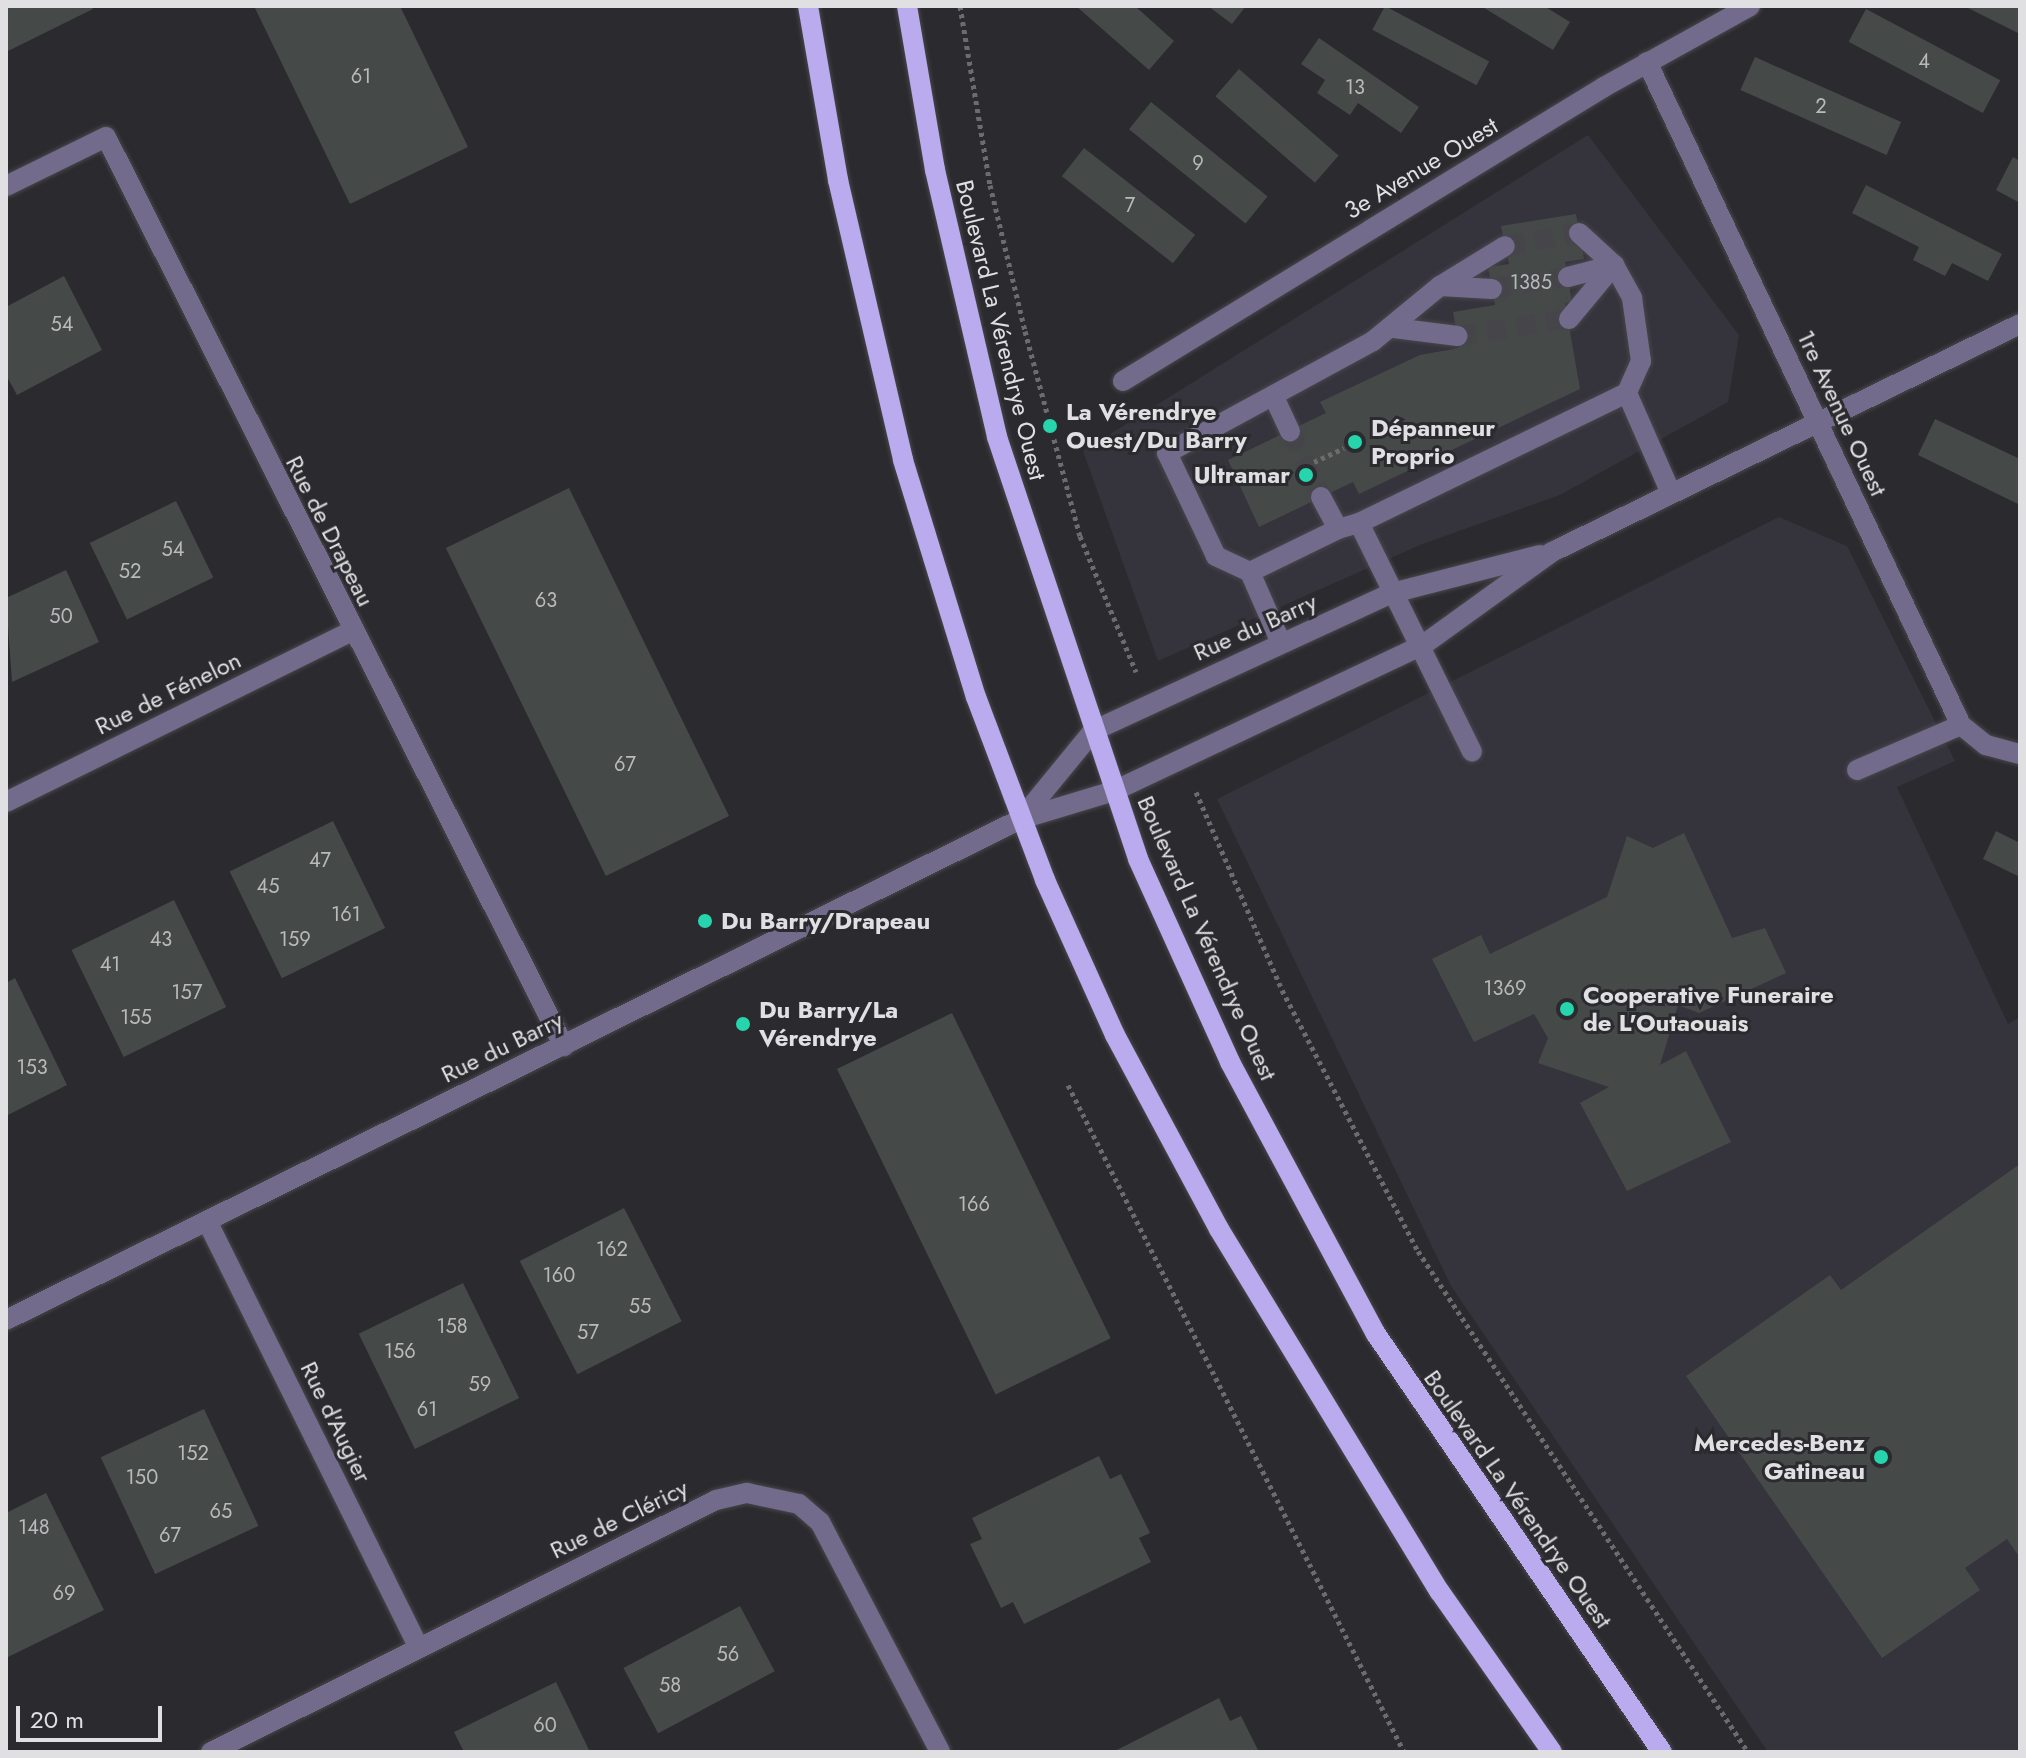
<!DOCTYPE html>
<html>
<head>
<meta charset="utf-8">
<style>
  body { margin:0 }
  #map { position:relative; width:2026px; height:1758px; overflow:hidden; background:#2b2a2e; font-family:Jost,sans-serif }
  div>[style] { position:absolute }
  .built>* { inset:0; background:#35333c }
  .building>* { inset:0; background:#454a48; transform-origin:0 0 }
  .minor-tunnel>* { height:20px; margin-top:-10px; transform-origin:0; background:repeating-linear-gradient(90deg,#464549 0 20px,transparent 0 30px) }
  .path>* { height:5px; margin-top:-2.5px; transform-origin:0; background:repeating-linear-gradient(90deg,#6c6b6e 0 4px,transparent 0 8px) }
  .roads { filter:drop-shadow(0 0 2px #48474b) drop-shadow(0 0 2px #48474b) }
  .minor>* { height:20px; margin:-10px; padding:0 10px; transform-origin:10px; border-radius:10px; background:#736b8c }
  .major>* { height:20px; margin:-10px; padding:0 10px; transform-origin:10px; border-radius:10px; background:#baabee }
  .dots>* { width:22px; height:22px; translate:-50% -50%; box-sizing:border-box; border:4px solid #2b2a2e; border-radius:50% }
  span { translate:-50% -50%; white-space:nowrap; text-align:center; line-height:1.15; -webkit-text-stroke:6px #2b2a2e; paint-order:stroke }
  .number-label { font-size:20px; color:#b9babc }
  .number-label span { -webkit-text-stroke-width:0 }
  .street-label { font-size:24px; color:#e0dfe2 }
  .poi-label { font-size:24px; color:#e0dfe2; font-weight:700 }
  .left { translate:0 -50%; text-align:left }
  .right { translate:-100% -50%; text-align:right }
  .frame { position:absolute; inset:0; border:8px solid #e0dfe2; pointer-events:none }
  .scale { position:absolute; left:16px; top:1706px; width:146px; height:36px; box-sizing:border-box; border:4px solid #e0dfe2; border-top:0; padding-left:10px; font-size:24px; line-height:28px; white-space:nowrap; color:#e0dfe2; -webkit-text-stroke:6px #2b2a2e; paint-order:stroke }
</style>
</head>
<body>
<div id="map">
  <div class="built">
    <i style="clip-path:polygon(1588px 135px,1739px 335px,1728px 402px,1560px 495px,1420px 545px,1158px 661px,1083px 451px)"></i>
    <i style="clip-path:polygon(1779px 517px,1847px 546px,1955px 761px,1897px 787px,2008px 1024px,2020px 1017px,2020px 1752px,1768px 1752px,1451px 1286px,1217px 799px)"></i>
  </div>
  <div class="building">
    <i style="clip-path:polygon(6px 6px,91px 6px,93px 9px,6px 52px)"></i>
    <i style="clip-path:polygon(254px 6px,400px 6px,468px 147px,350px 204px)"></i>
    <i style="clip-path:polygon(1076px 6px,1135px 6px,1174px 41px,1149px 70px)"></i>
    <i style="clip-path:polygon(1208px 6px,1246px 6px,1232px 24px)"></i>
    <i style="left:1385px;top:6px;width:118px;height:27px;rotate:28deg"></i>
    <i style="clip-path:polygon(1481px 6px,1544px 6px,1570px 22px,1553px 50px)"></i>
    <i style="clip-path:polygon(1964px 6px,2020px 6px,2020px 34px)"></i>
    <i style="left:1866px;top:9px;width:152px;height:37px;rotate:28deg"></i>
    <i style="clip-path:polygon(1319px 38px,1419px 107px,1401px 133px,1358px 103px,1350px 115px,1317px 93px,1325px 80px,1301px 64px)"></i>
    <i style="left:1755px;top:57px;width:160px;height:36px;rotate:24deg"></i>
    <i style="left:1239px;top:69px;width:132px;height:36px;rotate:41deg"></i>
    <i style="left:1151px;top:102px;width:150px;height:35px;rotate:39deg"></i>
    <i style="left:1084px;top:148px;width:141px;height:36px;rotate:38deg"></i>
    <i style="clip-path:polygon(2013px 157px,2020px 161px,2020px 203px,1996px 190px)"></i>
    <i style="clip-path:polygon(1866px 185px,2002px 254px,1988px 281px,1952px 263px,1945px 276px,1913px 260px,1919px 247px,1852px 213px)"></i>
    <i style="clip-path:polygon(1576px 214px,1584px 259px,1565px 262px,1572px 302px,1565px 303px,1580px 389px,1359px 494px,1353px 482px,1259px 527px,1228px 460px,1326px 413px,1320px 402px,1420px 355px,1459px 348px,1453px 312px,1495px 305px,1488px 267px,1509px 264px,1501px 226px)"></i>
    <i style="clip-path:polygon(64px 276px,102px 350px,17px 395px,6px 375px,6px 307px)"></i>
    <i style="clip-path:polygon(1935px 419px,2020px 459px,2020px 505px,1918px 455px)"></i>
    <i style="left:569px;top:488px;width:365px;height:137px;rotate:64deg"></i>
    <i style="left:176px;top:501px;width:85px;height:96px;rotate:64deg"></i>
    <i style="clip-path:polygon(66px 570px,99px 642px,12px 682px,6px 598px)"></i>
    <i style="left:333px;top:821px;width:119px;height:115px;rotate:64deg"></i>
    <i style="clip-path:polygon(1996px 831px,2020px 843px,2020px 877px,1983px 859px)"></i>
    <i style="clip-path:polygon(1684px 833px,1732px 938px,1765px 928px,1786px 973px,1699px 1013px,1678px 1005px,1660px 1065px,1686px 1051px,1731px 1142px,1627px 1191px,1580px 1103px,1609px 1087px,1538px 1063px,1548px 1038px,1534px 1014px,1474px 1042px,1432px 959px,1481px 935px,1490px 954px,1607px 897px,1627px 836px,1653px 848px)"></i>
    <i style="left:174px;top:900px;width:119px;height:114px;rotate:64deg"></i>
    <i style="clip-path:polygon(15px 978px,67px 1085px,6px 1116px,6px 983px)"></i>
    <i style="left:952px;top:1013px;width:362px;height:128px;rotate:64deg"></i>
    <i style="clip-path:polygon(2020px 1164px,2020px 1558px,2007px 1539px,1965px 1568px,1980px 1590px,1882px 1658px,1686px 1376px,1830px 1275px,1841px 1290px)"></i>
    <i style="left:624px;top:1208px;width:127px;height:117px;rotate:63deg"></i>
    <i style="left:463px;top:1283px;width:128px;height:116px;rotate:64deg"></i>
    <i style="left:204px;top:1409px;width:129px;height:114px;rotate:65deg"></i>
    <i style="clip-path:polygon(1099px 1456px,1110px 1479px,1121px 1474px,1150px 1533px,1139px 1538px,1151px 1562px,1024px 1624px,1013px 1602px,1001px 1608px,970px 1544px,982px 1539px,972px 1518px)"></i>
    <i style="clip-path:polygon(46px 1493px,104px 1610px,6px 1658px,6px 1513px)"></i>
    <i style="left:740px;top:1606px;width:74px;height:132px;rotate:62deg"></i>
    <i style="clip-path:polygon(556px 1682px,590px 1752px,464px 1752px,454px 1732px)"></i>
    <i style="clip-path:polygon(1219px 1698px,1230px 1721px,1241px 1716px,1259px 1752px,1113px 1752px)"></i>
  </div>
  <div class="minor-tunnel">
    <i style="left:1505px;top:246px;width:75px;rotate:-10deg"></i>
    <i style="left:1492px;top:289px;width:77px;rotate:-9deg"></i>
    <i style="left:1457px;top:336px;width:113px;rotate:-8.6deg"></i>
    <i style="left:1290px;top:431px;width:73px;rotate:64.8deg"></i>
  </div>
  <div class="path">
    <i style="left:960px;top:6px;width:181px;rotate:80.5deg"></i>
    <i style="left:990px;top:185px;width:150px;rotate:76.5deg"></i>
    <i style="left:1025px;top:331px;width:212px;rotate:75deg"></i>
    <i style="left:1080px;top:536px;width:147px;rotate:67.6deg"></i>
    <i style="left:1314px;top:462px;width:33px;rotate:-25deg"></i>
    <i style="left:1196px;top:792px;width:216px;rotate:66.5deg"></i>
    <i style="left:1282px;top:990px;width:294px;rotate:62.5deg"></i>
    <i style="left:1418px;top:1251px;width:600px;rotate:56.63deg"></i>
    <i style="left:1068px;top:1085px;width:747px;rotate:63.26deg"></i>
  </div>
  <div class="roads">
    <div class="minor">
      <i style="left:1647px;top:62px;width:734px;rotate:64.66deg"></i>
      <i style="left:1961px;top:725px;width:32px;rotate:39deg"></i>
      <i style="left:1986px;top:745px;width:35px;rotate:15deg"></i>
      <i style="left:6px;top:186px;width:111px;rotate:-26.1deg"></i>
      <i style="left:106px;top:137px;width:1018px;rotate:63.26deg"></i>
      <i style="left:1579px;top:233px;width:47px;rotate:42.4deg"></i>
      <i style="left:1614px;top:265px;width:38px;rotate:61deg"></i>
      <i style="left:1632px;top:298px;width:64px;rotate:81.9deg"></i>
      <i style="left:1641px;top:361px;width:35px;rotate:114deg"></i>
      <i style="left:1568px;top:277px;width:48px;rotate:-14.6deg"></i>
      <i style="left:1440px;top:286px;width:52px;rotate:3.3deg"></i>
      <i style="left:1569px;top:319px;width:70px;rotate:-50.2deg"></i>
      <i style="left:1394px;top:328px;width:64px;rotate:7.2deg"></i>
      <i style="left:1123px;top:381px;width:564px;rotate:-31.43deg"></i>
      <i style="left:1604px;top:87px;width:167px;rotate:-29deg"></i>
      <i style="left:1274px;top:397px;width:38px;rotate:65deg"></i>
      <i style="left:1321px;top:497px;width:36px;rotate:62deg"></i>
      <i style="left:1338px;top:529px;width:22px;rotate:-16deg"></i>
      <i style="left:1359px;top:523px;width:255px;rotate:63.7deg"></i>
      <i style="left:1359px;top:523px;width:298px;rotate:-25.9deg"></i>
      <i style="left:1627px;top:393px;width:107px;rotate:66.3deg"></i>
      <i style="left:1250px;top:572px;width:38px;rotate:-155deg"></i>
      <i style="left:1216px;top:556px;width:114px;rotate:-115.4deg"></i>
      <i style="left:1167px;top:453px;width:234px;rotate:-28.5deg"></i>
      <i style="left:1373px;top:341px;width:87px;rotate:-39.4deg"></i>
      <i style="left:1440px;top:286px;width:76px;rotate:-31.6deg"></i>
      <i style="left:1281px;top:643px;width:77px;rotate:-113.6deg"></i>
      <i style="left:1250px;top:572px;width:98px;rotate:-26deg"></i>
      <i style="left:1857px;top:770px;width:113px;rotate:-23.4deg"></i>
      <i style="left:6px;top:802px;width:386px;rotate:-26.3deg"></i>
      <i style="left:1021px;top:819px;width:114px;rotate:-50.7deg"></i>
      <i style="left:1093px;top:731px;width:329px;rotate:-24.8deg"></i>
      <i style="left:1392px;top:593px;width:153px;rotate:-14.4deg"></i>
      <i style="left:207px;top:1221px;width:474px;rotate:63.6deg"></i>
      <i style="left:6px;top:1320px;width:1132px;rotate:-26.27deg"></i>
      <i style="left:1021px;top:819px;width:97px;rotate:-16.8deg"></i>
      <i style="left:1114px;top:791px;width:342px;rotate:-25.3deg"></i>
      <i style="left:1423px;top:645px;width:159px;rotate:-35.8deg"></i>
      <i style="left:1552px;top:552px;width:521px;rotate:-25.97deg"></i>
      <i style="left:211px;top:1752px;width:564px;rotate:-26.52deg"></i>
      <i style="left:716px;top:1500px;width:32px;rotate:-13deg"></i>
      <i style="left:747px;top:1493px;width:53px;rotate:11.9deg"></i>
      <i style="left:799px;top:1504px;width:28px;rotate:41deg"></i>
      <i style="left:820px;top:1522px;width:259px;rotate:62.4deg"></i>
    </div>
    <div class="major">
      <i style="left:808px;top:6px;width:177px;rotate:80.2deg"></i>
      <i style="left:838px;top:180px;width:287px;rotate:76.9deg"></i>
      <i style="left:903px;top:460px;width:248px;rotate:72.9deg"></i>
      <i style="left:976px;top:697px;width:196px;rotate:69.3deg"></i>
      <i style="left:1045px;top:880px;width:170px;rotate:65.7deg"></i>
      <i style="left:1115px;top:1035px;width:220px;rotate:61.8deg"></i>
      <i style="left:1219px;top:1229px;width:425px;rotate:58.7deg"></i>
      <i style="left:1440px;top:1592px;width:195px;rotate:55deg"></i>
      <i style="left:907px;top:6px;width:166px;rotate:80.3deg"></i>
      <i style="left:935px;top:170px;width:274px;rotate:76.9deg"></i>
      <i style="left:997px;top:437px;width:445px;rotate:71.5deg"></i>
      <i style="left:1138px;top:859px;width:223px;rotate:65.6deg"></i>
      <i style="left:1230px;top:1062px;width:309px;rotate:61.8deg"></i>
      <i style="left:1376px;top:1334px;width:506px;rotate:55.62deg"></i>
    </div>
  </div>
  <div class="dots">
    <i style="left:1050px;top:426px;background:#27d5ad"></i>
    <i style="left:1355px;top:442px;background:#27d5ad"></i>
    <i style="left:1306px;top:475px;background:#27d5ad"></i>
    <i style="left:705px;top:921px;background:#27d5ad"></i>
    <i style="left:1567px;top:1009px;background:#27d5ad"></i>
    <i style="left:743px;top:1024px;background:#27d5ad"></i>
    <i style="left:1881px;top:1457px;background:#27d5ad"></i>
  </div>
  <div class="number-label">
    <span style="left:1924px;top:61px">4</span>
    <span style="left:361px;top:76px">61</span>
    <span style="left:1355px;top:87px">13</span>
    <span style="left:1821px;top:106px">2</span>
    <span style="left:1198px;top:163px">9</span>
    <span style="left:1130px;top:205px">7</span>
    <span style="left:1531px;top:282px">1385</span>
    <span style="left:62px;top:324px">54</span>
    <span style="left:173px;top:549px">54</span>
    <span style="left:130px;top:571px">52</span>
    <span style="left:546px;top:600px">63</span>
    <span style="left:61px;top:616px">50</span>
    <span style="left:625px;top:764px">67</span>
    <span style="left:320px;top:860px">47</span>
    <span style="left:268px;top:886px">45</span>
    <span style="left:346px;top:914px">161</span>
    <span style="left:161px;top:939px">43</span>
    <span style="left:295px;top:939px">159</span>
    <span style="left:110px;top:964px">41</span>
    <span style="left:1505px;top:988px">1369</span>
    <span style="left:187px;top:992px">157</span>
    <span style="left:136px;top:1017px">155</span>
    <span style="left:32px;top:1067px">153</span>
    <span style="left:974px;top:1204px">166</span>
    <span style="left:612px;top:1249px">162</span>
    <span style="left:559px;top:1275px">160</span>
    <span style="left:640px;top:1306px">55</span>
    <span style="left:452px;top:1326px">158</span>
    <span style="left:588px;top:1332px">57</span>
    <span style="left:400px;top:1351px">156</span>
    <span style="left:480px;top:1384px">59</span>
    <span style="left:427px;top:1409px">61</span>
    <span style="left:193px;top:1453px">152</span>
    <span style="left:142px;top:1477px">150</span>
    <span style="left:221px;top:1511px">65</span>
    <span style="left:34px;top:1527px">148</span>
    <span style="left:170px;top:1535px">67</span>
    <span style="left:64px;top:1593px">69</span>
    <span style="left:728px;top:1654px">56</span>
    <span style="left:670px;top:1685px">58</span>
    <span style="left:545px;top:1725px">60</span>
  </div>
  <div class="street-label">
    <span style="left:1421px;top:168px;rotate:-31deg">3e Avenue Ouest</span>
    <span style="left:1001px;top:330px;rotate:76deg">Boulevard La Vérendrye Ouest</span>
    <span style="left:1842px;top:413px;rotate:65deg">1re Avenue Ouest</span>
    <span style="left:330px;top:531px;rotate:63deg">Rue de Drapeau</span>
    <span style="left:1255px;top:627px;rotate:-24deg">Rue du Barry</span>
    <span style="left:168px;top:693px;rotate:-26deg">Rue de Fénelon</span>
    <span style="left:1207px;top:938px;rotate:66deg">Boulevard La Vérendrye Ouest</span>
    <span style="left:502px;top:1047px;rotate:-26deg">Rue du Barry</span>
    <span style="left:336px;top:1422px;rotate:64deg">Rue d'Augier</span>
    <span style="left:1518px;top:1499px;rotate:55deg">Boulevard La Vérendrye Ouest</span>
    <span style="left:619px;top:1519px;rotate:-26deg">Rue de Cléricy</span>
  </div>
  <div class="poi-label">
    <span class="left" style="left:1066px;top:426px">La Vérendrye<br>Ouest/Du Barry</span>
    <span class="left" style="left:1371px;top:442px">Dépanneur<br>Proprio</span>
    <span class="right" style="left:1290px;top:475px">Ultramar</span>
    <span class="left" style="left:721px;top:921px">Du Barry/Drapeau</span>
    <span class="left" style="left:1583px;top:1009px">Cooperative Funeraire<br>de L'Outaouais</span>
    <span class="left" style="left:759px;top:1024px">Du Barry/La<br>Vérendrye</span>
    <span class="right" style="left:1865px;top:1457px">Mercedes-Benz<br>Gatineau</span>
  </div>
  <div class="frame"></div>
  <div class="scale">20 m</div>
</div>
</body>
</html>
